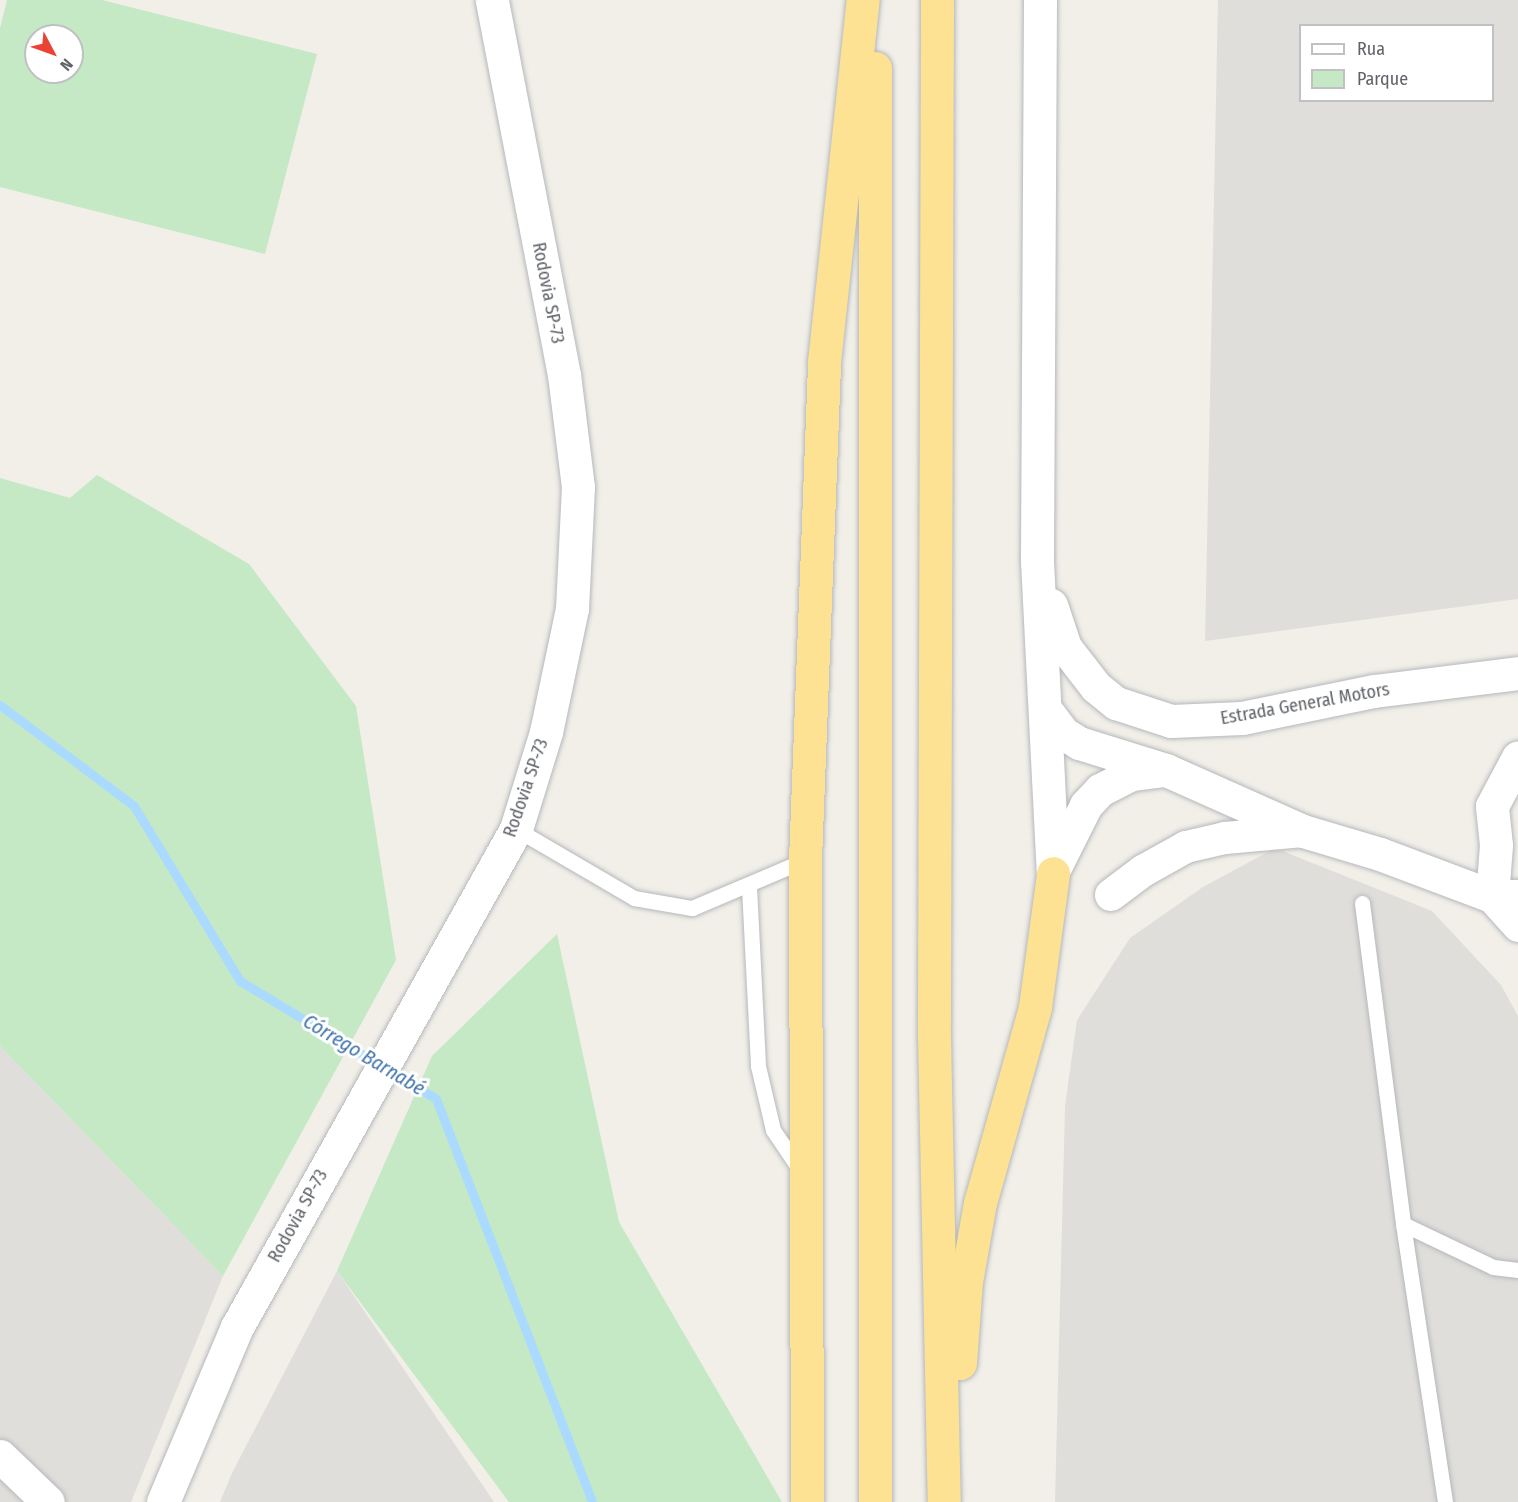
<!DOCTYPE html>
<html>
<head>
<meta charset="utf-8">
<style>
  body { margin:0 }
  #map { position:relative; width:1518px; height:1502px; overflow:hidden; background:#f1efe8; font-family:"Fira Sans Condensed",sans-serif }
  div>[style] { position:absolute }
  .industrial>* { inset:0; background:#e0deda }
  .green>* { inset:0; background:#c5e8c5 }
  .stream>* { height:9px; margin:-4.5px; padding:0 4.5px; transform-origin:4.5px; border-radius:4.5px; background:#aadaff }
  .roads { filter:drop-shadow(0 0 2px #b5b8bc) drop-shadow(0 0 2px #b5b8bc) }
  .lane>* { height:15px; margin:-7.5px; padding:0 7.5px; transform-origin:7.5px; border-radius:7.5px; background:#fff }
  .street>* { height:32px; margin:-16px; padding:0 16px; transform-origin:16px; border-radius:16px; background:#fff }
  .secondary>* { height:33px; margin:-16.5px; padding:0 16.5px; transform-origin:16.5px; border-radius:16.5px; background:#fff }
  .highway>* { height:33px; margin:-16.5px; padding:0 16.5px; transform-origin:16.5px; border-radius:16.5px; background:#fde293 }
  span { translate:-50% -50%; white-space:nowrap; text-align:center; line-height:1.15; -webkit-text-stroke:6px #fff; paint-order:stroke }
  .street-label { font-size:18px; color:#5f6368 }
  .water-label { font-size:20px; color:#4174aa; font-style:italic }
  .legend { position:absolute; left:1299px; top:24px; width:195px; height:78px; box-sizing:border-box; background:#fff; border:2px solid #bfc1c3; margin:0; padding:8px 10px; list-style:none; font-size:18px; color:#5f6368 }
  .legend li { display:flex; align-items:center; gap:12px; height:30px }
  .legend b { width:30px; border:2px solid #bfc1c3 }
  .north { position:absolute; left:24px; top:24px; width:60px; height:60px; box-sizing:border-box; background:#fff; border:2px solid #bfc1c3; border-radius:50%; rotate:131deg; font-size:16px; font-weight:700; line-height:24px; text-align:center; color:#5f6368 }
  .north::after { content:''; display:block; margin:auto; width:21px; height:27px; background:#ea4335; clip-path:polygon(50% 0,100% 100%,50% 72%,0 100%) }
</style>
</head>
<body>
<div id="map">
  <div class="industrial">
    <i style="clip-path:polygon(evenodd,1218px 0,1518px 0,1518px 599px,1205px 641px,1218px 0,1300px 26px,1492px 26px,1492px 100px,1300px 100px,1300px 26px)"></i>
    <i style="clip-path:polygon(1275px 848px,1432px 911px,1501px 985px,1518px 1016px,1518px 1502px,1055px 1502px,1065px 1106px,1077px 1020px,1130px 938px,1203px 887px)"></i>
    <i style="clip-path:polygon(0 1046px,223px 1276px,131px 1502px,0 1502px)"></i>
    <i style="clip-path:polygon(337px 1271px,494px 1502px,220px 1502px,232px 1473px)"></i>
  </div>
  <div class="green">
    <i style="clip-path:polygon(evenodd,7px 0,102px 0,317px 54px,265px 254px,0 187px,0 28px,7px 0,36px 36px,72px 36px,72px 72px,36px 72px,36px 36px)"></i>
    <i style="clip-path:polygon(97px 475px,249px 564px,356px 706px,396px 960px,223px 1276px,0 1046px,0 478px,70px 498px)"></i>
    <i style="clip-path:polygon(557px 934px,619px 1222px,782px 1502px,509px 1502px,337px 1271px,432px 1056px)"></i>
  </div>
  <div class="stream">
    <i style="left:0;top:705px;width:168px;rotate:37deg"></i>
    <i style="left:134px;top:806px;width:205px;rotate:58.8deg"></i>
    <i style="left:240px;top:981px;width:229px;rotate:31deg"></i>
    <i style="left:436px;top:1099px;width:432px;rotate:68.8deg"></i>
  </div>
  <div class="roads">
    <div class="lane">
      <i style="left:516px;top:829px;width:137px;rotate:30.3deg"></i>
      <i style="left:634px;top:898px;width:59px;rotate:9.8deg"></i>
      <i style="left:692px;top:908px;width:123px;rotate:-23deg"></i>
      <i style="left:749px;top:887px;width:179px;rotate:87.1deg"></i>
      <i style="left:758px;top:1066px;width:66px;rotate:76.8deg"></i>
      <i style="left:773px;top:1130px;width:48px;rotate:56deg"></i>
      <i style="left:1362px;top:903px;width:324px;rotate:82.7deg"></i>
      <i style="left:1403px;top:1224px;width:281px;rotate:81.4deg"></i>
      <i style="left:1403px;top:1224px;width:100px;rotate:25.5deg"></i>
      <i style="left:1493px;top:1267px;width:25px;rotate:7deg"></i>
    </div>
    <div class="street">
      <i style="left:1111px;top:895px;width:40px;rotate:-37deg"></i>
      <i style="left:1143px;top:871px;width:49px;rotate:-29.2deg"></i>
      <i style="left:1186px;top:847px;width:40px;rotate:-13deg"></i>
      <i style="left:1225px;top:838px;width:78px;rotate:-5.1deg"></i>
    </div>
    <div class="secondary">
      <i style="left:1040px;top:0;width:561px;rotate:90.31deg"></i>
      <i style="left:1037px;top:561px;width:312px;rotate:87.1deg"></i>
      <i style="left:1051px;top:605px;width:44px;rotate:71.6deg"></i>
      <i style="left:1065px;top:647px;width:51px;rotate:52.2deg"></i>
      <i style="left:1096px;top:687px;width:26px;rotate:39deg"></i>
      <i style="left:1116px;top:703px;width:58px;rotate:18.1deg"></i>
      <i style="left:1171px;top:721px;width:71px;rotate:-2.4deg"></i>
      <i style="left:1242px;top:718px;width:135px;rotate:-11.6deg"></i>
      <i style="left:1374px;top:691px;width:145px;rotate:-7.1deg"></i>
      <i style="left:1048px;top:713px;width:25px;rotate:53deg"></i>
      <i style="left:1063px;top:733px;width:19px;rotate:32deg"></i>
      <i style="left:1079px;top:743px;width:91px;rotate:17.2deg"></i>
      <i style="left:1166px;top:770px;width:150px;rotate:24deg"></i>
      <i style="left:1303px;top:831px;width:80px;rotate:16.6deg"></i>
      <i style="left:1380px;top:854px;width:120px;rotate:20.6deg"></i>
      <i style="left:1492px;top:896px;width:26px"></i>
      <i style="left:1056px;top:865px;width:67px;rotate:-63.4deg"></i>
      <i style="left:1086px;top:805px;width:21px;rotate:-47deg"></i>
      <i style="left:1100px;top:790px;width:35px;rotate:-27deg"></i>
      <i style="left:1131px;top:774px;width:32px;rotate:-7deg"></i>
      <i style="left:1492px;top:896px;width:51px;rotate:-85.5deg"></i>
      <i style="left:1496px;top:845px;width:39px;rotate:-96deg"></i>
      <i style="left:1492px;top:806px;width:55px;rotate:-62deg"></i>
      <i style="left:1492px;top:896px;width:39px;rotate:48deg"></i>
      <i style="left:0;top:1456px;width:66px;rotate:43.8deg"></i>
      <i style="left:163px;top:1502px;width:190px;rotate:-67.1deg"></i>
      <i style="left:237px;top:1327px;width:571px;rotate:-60.74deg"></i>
      <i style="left:516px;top:829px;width:102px;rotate:-72.8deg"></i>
      <i style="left:546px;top:732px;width:126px;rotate:-78.1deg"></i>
      <i style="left:572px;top:609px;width:122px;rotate:-87.2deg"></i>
      <i style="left:578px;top:487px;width:113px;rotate:-97.1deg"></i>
      <i style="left:564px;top:375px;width:382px;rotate:-100.9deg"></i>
    </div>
    <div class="highway">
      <i style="left:937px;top:0;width:1036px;rotate:90.17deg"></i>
      <i style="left:934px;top:1036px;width:466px;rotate:88.8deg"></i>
      <i style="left:875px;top:68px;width:1434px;rotate:90deg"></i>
      <i style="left:960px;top:1363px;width:81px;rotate:-85.8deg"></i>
      <i style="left:966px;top:1282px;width:80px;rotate:-80deg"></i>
      <i style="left:980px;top:1203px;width:204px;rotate:-74.3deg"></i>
      <i style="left:1035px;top:1007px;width:135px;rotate:-82.3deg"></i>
      <i style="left:807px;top:1502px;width:642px;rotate:-90.18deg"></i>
      <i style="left:805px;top:860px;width:498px;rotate:-87.8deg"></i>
      <i style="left:824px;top:362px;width:364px;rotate:-83.9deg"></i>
    </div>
  </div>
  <div class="street-label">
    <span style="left:548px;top:293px;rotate:79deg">Rodovia SP-73</span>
    <span style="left:1305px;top:704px;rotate:-10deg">Estrada General Motors</span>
    <span style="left:526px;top:788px;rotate:-71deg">Rodovia SP-73</span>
    <span style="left:298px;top:1216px;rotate:-61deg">Rodovia SP-73</span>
  </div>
  <div class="water-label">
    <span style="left:364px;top:1055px;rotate:31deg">Córrego Barnabé</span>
  </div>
  <ul class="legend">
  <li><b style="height:8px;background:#fff"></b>Rua</li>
  <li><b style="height:16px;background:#c5e8c5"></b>Parque</li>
  </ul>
  <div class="north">N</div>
</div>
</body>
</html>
